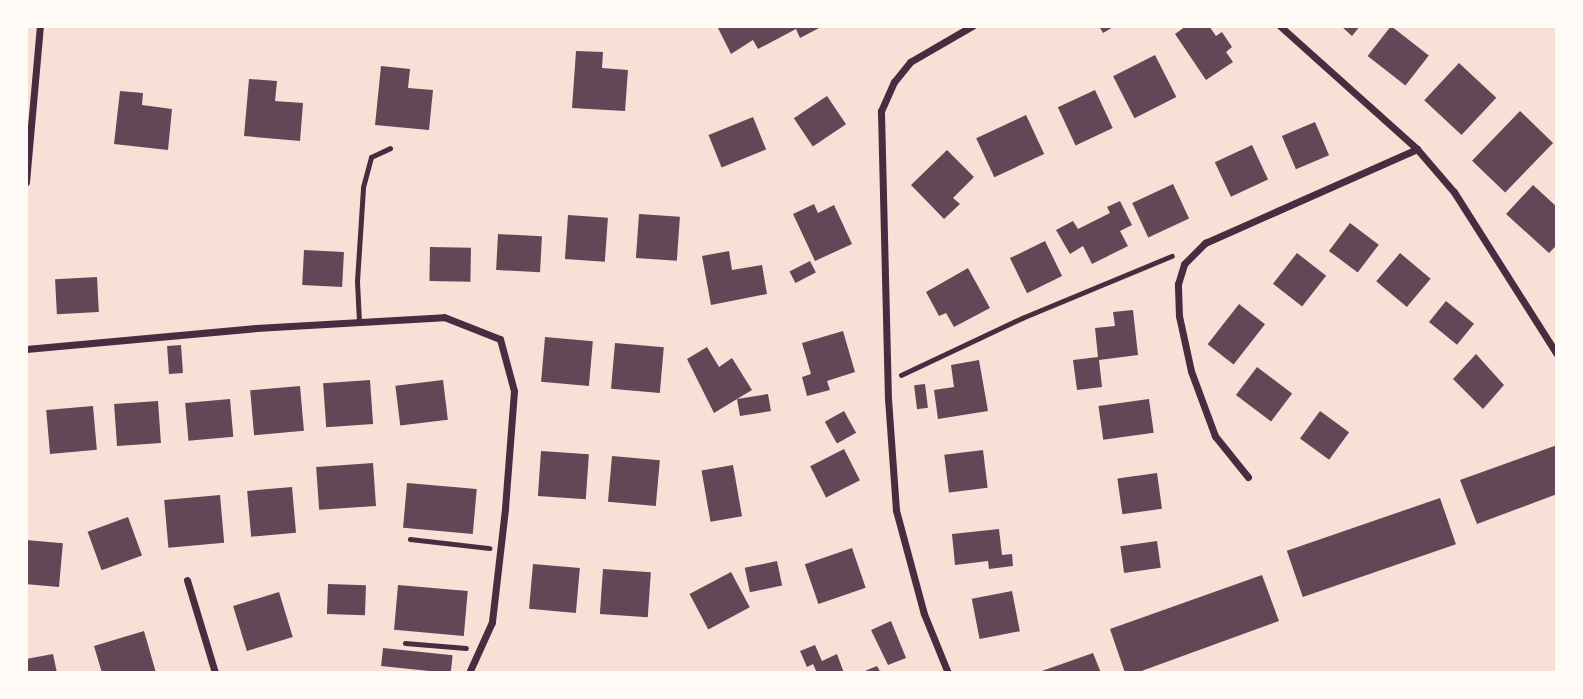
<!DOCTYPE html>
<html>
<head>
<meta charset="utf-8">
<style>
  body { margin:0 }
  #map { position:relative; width:1583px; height:699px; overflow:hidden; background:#f7e1d7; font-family:"Public Sans",sans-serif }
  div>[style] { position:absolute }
  .building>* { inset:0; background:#644757; transform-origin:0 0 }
  .path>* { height:4.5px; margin:-2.25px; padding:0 2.25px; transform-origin:2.25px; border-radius:2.25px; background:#4a2c40 }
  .service>* { height:5px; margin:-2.5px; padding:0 2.5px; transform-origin:2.5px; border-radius:2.5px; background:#4a2c40 }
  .minor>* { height:7px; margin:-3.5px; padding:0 3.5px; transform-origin:3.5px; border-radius:3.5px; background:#4a2c40 }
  span { translate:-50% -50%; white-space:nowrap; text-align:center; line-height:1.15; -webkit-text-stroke:5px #fffaf5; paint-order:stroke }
  .frame { position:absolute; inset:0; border:28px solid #fffaf5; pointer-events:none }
</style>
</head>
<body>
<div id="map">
  <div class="building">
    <i style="clip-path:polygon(717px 26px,823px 26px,800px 38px,796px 29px,758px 49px,753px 40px,731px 54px)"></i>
    <i style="clip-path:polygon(1099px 26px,1115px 26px,1103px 33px)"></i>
    <i style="clip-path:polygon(1186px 26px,1209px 26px,1216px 36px,1222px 32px,1232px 47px,1226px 52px,1233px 62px,1206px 80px,1175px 34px)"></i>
    <i style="clip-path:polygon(1341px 26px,1360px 26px,1352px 36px)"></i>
    <i style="left:1391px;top:26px;width:48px;height:38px;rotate:38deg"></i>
    <i style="clip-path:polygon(576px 51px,603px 52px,602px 68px,628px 70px,625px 111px,572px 108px)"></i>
    <i style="left:1155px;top:55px;width:47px;height:47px;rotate:63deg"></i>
    <i style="left:1459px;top:63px;width:51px;height:51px;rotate:43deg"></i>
    <i style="clip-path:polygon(381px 66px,410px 69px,408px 88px,433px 90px,429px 130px,375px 125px)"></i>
    <i style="clip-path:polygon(249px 79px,277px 81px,275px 101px,303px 103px,300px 141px,244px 136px)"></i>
    <i style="left:1095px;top:90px;width:42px;height:41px;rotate:65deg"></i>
    <i style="clip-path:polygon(120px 91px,143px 93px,142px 105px,172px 109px,168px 150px,114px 144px)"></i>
    <i style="left:827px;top:96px;width:34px;height:40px;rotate:56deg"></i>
    <i style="left:1520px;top:111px;width:46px;height:69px;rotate:44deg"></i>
    <i style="left:1026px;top:115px;width:43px;height:55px;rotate:65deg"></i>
    <i style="left:753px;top:117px;width:35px;height:48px;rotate:68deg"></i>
    <i style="left:1315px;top:122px;width:36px;height:36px;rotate:67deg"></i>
    <i style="left:1252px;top:145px;width:38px;height:41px;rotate:65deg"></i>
    <i style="clip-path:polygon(947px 150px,974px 177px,953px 198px,960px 204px,944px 219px,911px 185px)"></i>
    <i style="left:1173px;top:184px;width:38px;height:45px;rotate:65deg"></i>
    <i style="clip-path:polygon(1533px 185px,1557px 207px,1557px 245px,1549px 253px,1506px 214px)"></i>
    <i style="clip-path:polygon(1120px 201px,1132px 225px,1120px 231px,1128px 246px,1092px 264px,1083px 246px,1070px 254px,1056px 230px,1073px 221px,1078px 229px,1110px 213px,1107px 207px)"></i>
    <i style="clip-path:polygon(814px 204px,818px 213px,834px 205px,852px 244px,815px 261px,793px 214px)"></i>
    <i style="left:639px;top:214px;width:41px;height:44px;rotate:4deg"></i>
    <i style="left:568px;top:215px;width:40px;height:44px;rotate:4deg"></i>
    <i style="left:1350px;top:223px;width:36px;height:35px;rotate:37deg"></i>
    <i style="left:498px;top:234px;width:44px;height:36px;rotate:3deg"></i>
    <i style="left:1045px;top:241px;width:39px;height:39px;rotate:64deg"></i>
    <i style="left:430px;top:247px;width:41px;height:34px;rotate:1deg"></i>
    <i style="left:304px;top:250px;width:40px;height:35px;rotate:3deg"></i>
    <i style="clip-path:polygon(729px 251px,732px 270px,762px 265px,767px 294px,711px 305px,702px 256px)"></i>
    <i style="left:1297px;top:253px;width:37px;height:39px;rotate:38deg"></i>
    <i style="left:1400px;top:253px;width:40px;height:37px;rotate:40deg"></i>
    <i style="left:810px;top:261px;width:13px;height:23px;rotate:63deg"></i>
    <i style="clip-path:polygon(968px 268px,990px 308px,954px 327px,946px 313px,939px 316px,926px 292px)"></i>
    <i style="left:97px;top:277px;width:35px;height:42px;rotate:87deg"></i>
    <i style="left:1446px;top:301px;width:36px;height:27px;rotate:39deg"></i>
    <i style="left:1239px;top:304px;width:33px;height:51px;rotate:38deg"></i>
    <i style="clip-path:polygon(1133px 310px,1138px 355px,1099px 360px,1102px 387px,1077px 390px,1073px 360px,1098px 357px,1095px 328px,1115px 326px,1113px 312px)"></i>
    <i style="clip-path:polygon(843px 331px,855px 372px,827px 381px,830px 390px,807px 396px,802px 377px,811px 374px,802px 343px)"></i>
    <i style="left:545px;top:337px;width:48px;height:45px;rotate:5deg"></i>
    <i style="left:615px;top:343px;width:49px;height:46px;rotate:5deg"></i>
    <i style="left:181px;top:345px;width:28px;height:14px;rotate:86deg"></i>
    <i style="clip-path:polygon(707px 347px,719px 367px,732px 358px,752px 390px,737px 399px,768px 394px,771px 411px,740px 416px,737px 399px,714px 413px,687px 359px)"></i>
    <i style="clip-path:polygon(1476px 354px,1504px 385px,1483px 409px,1453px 379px)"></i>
    <i style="clip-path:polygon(979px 360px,988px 411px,938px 419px,934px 390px,954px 387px,951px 365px)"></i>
    <i style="left:1257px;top:367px;width:44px;height:35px;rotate:37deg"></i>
    <i style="left:370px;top:380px;width:44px;height:47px;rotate:86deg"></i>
    <i style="left:443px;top:380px;width:40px;height:48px;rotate:83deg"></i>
    <i style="left:925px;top:384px;width:24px;height:11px;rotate:83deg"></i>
    <i style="left:300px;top:386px;width:45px;height:50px;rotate:85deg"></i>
    <i style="left:230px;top:399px;width:38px;height:45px;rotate:85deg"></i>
    <i style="left:1149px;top:399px;width:34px;height:51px;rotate:82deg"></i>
    <i style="left:158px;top:401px;width:42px;height:44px;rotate:86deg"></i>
    <i style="left:93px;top:406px;width:44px;height:47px;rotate:85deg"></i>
    <i style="left:844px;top:411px;width:25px;height:22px;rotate:61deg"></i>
    <i style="left:1320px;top:411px;width:36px;height:34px;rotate:36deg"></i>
    <i style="clip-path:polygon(1557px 445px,1557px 494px,1477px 524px,1460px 480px)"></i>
    <i style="left:844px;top:449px;width:35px;height:38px;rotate:63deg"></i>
    <i style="left:983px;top:450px;width:38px;height:39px;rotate:83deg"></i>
    <i style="left:541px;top:451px;width:48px;height:45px;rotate:4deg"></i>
    <i style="left:612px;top:456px;width:48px;height:46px;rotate:5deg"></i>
    <i style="left:373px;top:463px;width:43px;height:57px;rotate:86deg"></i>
    <i style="left:733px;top:465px;width:52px;height:32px;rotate:80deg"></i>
    <i style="left:1157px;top:473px;width:36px;height:40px;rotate:82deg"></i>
    <i style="left:407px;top:483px;width:70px;height:45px;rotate:5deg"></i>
    <i style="left:292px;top:487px;width:46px;height:45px;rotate:85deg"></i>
    <i style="left:220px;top:495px;width:48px;height:56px;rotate:85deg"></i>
    <i style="left:1440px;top:498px;width:49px;height:162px;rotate:71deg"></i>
    <i style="left:128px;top:517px;width:41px;height:43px;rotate:70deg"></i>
    <i style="clip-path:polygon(999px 529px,1002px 555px,1012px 554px,1013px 566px,989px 569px,988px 561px,955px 565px,952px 534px)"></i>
    <i style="left:26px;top:540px;width:37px;height:44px;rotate:5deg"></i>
    <i style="left:1157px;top:541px;width:27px;height:37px;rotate:82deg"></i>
    <i style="left:852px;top:548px;width:42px;height:50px;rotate:71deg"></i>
    <i style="left:777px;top:561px;width:25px;height:33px;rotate:78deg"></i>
    <i style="left:533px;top:564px;width:47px;height:45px;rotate:5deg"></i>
    <i style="left:603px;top:569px;width:48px;height:45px;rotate:4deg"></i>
    <i style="left:731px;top:572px;width:40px;height:47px;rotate:62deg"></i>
    <i style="clip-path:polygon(1262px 575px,1279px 621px,1136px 673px,1125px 673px,1110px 629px)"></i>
    <i style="left:328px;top:584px;width:38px;height:30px;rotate:2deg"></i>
    <i style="left:398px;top:585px;width:70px;height:45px;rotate:5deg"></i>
    <i style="left:1012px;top:591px;width:41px;height:41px;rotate:79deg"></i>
    <i style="left:279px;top:592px;width:47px;height:48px;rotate:73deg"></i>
    <i style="clip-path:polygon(891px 621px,906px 658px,888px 665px,871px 630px)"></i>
    <i style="clip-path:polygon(144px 631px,156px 673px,102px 673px,94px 646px)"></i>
    <i style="clip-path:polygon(815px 645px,822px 661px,837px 654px,844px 673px,817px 673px,813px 664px,807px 667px,800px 651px)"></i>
    <i style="left:383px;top:648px;width:70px;height:18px;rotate:6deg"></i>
    <i style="clip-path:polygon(1093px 653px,1101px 673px,1039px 673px,1039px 672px)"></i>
    <i style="clip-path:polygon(53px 654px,57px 673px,26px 673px,26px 659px)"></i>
    <i style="clip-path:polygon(877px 666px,881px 673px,860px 673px)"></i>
  </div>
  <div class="path">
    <i style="left:901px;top:375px;width:134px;rotate:-25.2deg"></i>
    <i style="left:1022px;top:318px;width:162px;rotate:-22.5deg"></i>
    <i style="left:410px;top:539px;width:80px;rotate:6.5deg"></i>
    <i style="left:405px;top:643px;width:61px;rotate:4.7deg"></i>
  </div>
  <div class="service">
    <i style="left:359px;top:322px;width:41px;rotate:-92.8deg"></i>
    <i style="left:357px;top:281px;width:94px;rotate:-86.3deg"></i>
    <i style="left:363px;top:187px;width:31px;rotate:-75deg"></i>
    <i style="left:371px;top:157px;width:21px;rotate:-25deg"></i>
  </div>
  <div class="minor">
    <i style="left:1280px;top:26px;width:184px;rotate:41.9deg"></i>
    <i style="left:1417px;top:149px;width:57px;rotate:49.3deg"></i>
    <i style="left:1454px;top:192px;width:192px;rotate:57.6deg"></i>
    <i style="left:26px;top:182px;width:157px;rotate:-84.9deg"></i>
    <i style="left:26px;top:349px;width:231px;rotate:-5.2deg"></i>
    <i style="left:256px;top:328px;width:188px;rotate:-3.3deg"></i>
    <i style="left:444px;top:317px;width:60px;rotate:21.4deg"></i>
    <i style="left:500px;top:339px;width:54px;rotate:74.9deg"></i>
    <i style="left:514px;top:391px;width:118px;rotate:94.4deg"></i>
    <i style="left:505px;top:509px;width:114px;rotate:96.6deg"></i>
    <i style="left:492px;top:622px;width:56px;rotate:114.3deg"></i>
    <i style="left:1248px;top:477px;width:53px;rotate:-128.8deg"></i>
    <i style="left:1215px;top:436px;width:69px;rotate:-110.3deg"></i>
    <i style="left:1191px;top:371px;width:56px;rotate:-102.3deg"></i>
    <i style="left:1179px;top:316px;width:32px;rotate:-92deg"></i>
    <i style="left:1178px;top:284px;width:21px;rotate:-73deg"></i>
    <i style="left:1184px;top:264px;width:30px;rotate:-45deg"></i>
    <i style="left:1205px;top:243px;width:232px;rotate:-23.9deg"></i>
    <i style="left:187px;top:580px;width:97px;rotate:73.2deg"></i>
    <i style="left:948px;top:673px;width:64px;rotate:-112.1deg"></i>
    <i style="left:924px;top:614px;width:108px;rotate:-105.1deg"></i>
    <i style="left:896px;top:510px;width:111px;rotate:-94.1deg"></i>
    <i style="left:888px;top:399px;width:288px;rotate:-91.4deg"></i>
    <i style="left:881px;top:111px;width:32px;rotate:-66deg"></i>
    <i style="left:894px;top:82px;width:26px;rotate:-51deg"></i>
    <i style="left:910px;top:62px;width:72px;rotate:-30.1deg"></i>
  </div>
  <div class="frame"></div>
</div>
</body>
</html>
